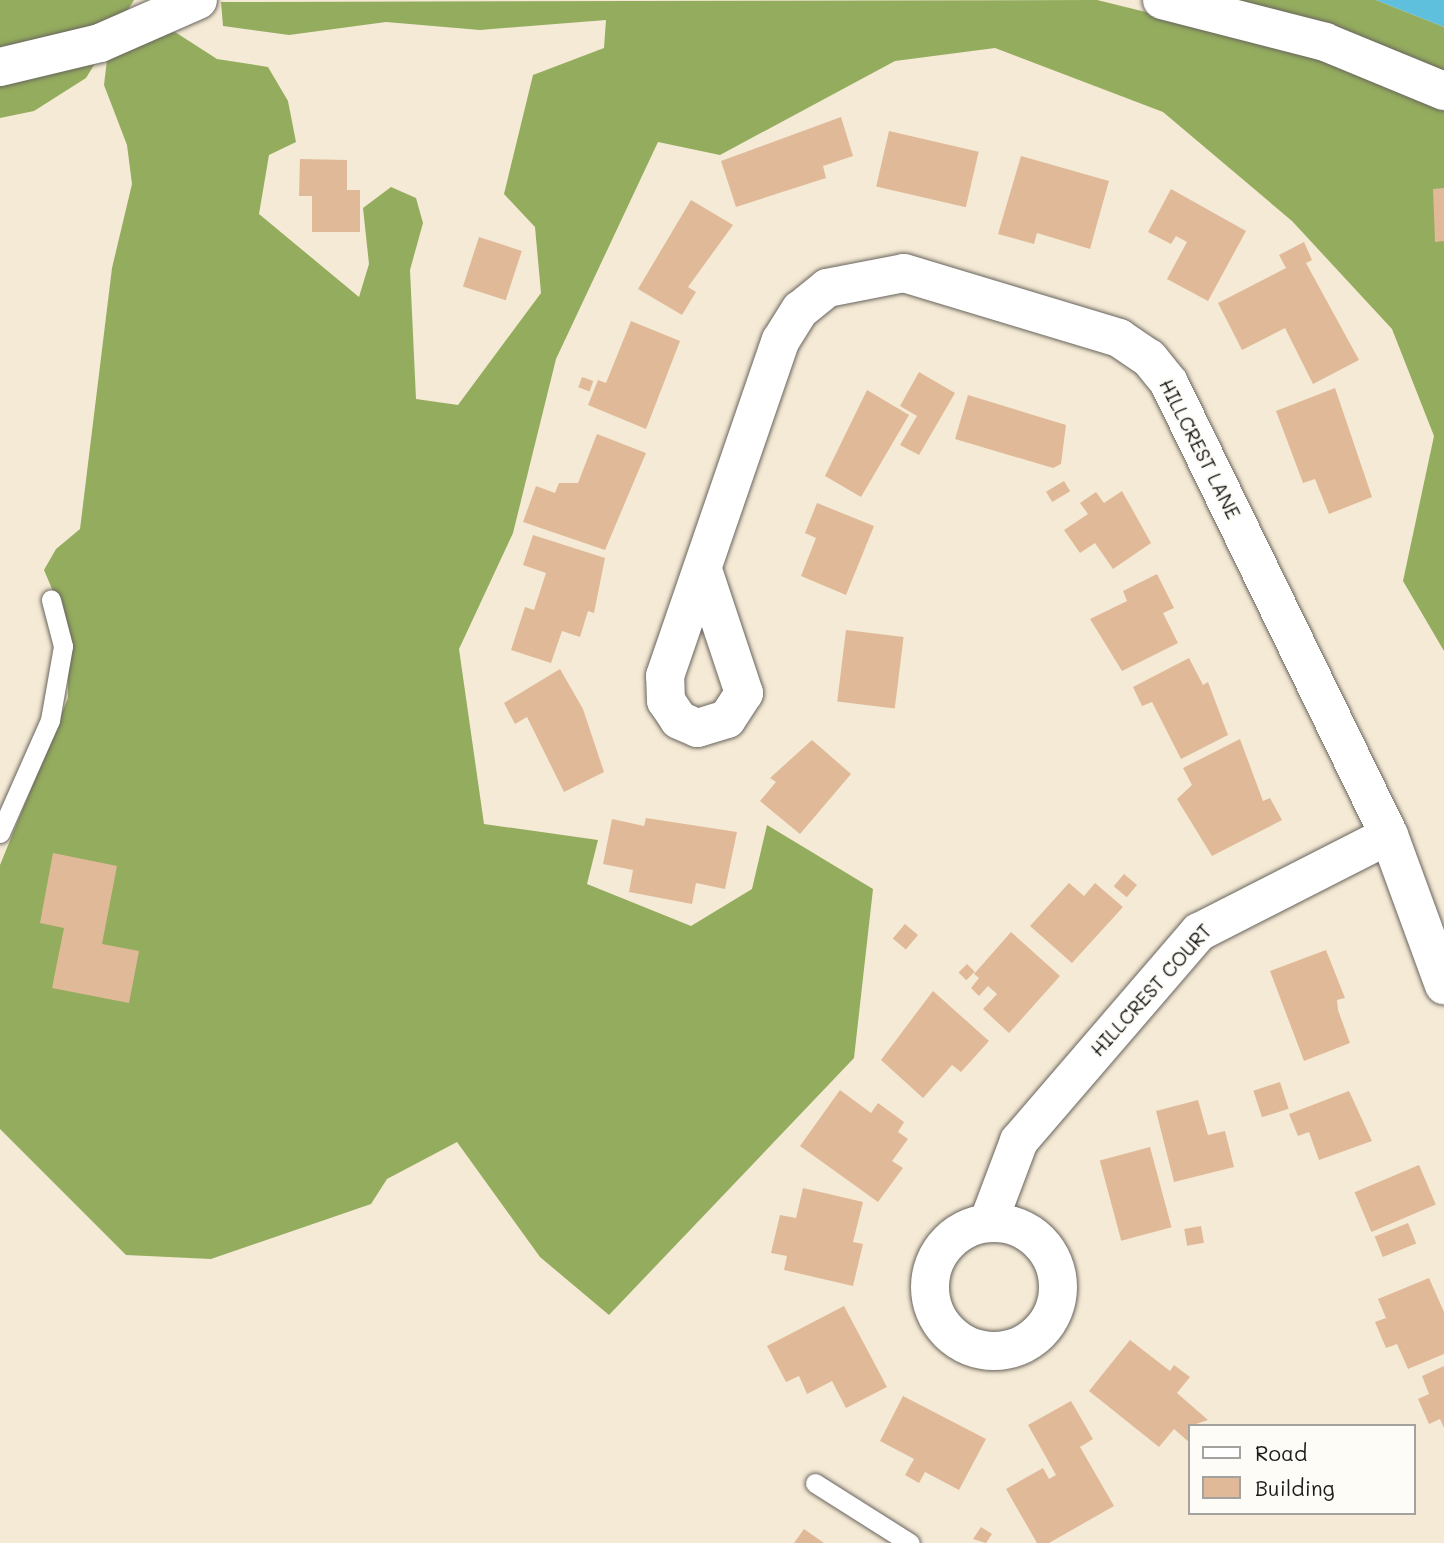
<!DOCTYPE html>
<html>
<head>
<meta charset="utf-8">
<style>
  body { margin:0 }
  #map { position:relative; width:1444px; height:1543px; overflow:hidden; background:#f5ead5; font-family:Mali,sans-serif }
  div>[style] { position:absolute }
  .forest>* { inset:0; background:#94ac5e }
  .water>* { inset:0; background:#5fc0dd }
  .building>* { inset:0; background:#e0ba98; transform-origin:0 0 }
  .roads { filter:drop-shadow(0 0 2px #68645d) drop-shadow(0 0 2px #68645d) }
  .lane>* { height:19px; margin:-9.5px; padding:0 9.5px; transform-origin:9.5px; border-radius:9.5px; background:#fff }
  .street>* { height:38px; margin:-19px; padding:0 19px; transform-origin:19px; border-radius:19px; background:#fff }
  .street>.ring { margin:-19px; padding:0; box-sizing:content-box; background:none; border:38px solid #fff; border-radius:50% }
  span { translate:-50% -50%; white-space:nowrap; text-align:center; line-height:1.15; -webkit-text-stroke:5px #fdfcf7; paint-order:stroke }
  .street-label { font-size:19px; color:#1c1c1c }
  .legend { position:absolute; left:1188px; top:1424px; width:228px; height:91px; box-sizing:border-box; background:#fdfcf7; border:2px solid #a3a29f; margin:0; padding:9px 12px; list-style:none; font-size:21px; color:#1c1c1c }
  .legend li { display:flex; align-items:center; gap:14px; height:35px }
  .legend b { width:35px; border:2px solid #a3a29f }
</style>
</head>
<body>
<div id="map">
  <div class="forest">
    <i style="clip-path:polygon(0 0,134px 0,86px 78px,34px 111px,0 118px)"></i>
    <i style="clip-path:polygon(1097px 0,1354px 63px,1444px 106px,1444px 651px,1403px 581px,1434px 436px,1392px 329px,1292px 221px,1163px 112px,995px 48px,895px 61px,720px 155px,658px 142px,556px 359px,513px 533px,459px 649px,484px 824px,598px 840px,587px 884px,691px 926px,752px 889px,767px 825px,873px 889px,854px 1058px,609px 1315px,540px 1257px,457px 1142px,387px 1179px,371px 1204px,211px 1259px,126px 1255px,0 1129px,0 865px,68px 698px,68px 627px,44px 570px,56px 549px,80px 529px,112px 268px,132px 184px,127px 145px,104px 85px,107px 60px,136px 40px,175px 32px,217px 59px,268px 67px,288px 101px,296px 142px,269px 155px,259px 214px,359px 297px,369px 264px,363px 208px,391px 187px,416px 198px,423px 223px,410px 270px,416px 399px,458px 405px,541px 293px,535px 227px,504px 194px,533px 75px,604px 48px,606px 20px,480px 30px,386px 22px,289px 35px,223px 26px,221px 2px)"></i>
    <i style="clip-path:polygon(1208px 0,1376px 0,1444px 27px,1444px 79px)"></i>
  </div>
  <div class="water">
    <i style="clip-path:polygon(1376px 0,1444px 0,1444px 27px)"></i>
  </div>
  <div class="building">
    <i style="clip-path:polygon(841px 117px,853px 156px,823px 166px,826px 178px,736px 207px,721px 161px)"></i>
    <i style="left:889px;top:131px;width:92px;height:57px;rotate:13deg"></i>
    <i style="clip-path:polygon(1021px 156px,1109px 181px,1090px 249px,1037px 233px,1034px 244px,998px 234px)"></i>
    <i style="clip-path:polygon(300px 159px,347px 160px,347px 190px,360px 190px,360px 232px,312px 232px,312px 196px,299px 196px)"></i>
    <i style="clip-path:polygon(1444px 188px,1444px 241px,1435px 242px,1433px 189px)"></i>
    <i style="clip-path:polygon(1171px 189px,1246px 231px,1208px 301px,1167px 279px,1187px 242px,1176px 236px,1171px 244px,1148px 232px)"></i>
    <i style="clip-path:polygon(691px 200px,733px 225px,688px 287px,696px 292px,682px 315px,638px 289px)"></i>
    <i style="left:479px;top:237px;width:45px;height:52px;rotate:18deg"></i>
    <i style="clip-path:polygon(1304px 242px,1312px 260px,1306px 263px,1359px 360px,1313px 384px,1285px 328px,1242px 350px,1218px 303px,1286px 268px,1279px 255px)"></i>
    <i style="clip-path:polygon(631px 321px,680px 341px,646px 429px,588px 405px,598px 380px,606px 383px)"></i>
    <i style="clip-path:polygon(919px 372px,955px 393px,919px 455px,900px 445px,917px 416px,900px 406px)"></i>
    <i style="left:582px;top:377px;width:12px;height:11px;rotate:20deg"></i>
    <i style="clip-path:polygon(1335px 388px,1372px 497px,1329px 514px,1315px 479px,1303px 483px,1276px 411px)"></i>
    <i style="clip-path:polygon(867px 390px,909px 415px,861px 497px,825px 476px)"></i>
    <i style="clip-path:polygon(968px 395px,1066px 425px,1061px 464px,1053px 468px,955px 439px)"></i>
    <i style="clip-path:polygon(597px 434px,646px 453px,605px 550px,523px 522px,536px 486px,555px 493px,559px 483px,578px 483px)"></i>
    <i style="left:1064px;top:481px;width:12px;height:21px;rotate:59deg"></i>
    <i style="clip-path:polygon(1122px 491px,1151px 543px,1113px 569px,1095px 543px,1080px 553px,1064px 530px,1088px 514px,1080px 503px,1096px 492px,1104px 503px)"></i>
    <i style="clip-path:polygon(817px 503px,874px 526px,846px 595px,801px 576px,816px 538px,805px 533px)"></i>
    <i style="clip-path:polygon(533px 535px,605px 558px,594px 613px,588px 611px,580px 637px,562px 631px,551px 663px,511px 650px,525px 607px,534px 610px,546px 573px,523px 565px)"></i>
    <i style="clip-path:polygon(1157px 574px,1174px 608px,1163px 613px,1178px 643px,1122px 671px,1090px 619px,1127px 601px,1123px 591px)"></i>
    <i style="left:846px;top:630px;width:58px;height:72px;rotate:7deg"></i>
    <i style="clip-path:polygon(1189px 658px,1203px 685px,1208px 682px,1228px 735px,1181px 759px,1152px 702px,1142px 706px,1133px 687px)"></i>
    <i style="clip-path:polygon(560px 669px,583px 709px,604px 772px,564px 792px,527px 717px,515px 724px,504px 703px)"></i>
    <i style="clip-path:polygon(1240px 739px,1263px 801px,1270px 798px,1282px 820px,1212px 856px,1177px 799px,1192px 785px,1183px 768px)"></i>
    <i style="clip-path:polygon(812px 740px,851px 774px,800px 834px,760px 801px,776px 782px,770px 778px)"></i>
    <i style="clip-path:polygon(646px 818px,737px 832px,725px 889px,696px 883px,692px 904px,629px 892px,633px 870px,603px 864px,612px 819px,644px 826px)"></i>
    <i style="clip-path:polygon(53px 853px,117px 866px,102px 944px,139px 951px,129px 1003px,52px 988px,64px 928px,40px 923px)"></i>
    <i style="left:1124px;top:874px;width:17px;height:16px;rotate:40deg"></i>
    <i style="clip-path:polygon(1069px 883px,1084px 896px,1095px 883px,1123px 907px,1072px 963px,1030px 926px)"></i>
    <i style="left:905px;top:924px;width:17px;height:19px;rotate:40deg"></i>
    <i style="clip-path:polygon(1011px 932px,1060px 976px,1009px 1033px,983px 1009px,997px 994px,988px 986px,979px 996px,971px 988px,979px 978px,974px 974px)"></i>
    <i style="clip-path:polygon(1326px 950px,1345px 998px,1337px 1000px,1338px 1010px,1350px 1043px,1304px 1061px,1270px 971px)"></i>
    <i style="left:967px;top:964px;width:11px;height:12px;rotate:45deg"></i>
    <i style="clip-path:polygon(933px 991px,989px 1041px,961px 1072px,952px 1065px,923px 1098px,881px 1060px)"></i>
    <i style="left:1280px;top:1082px;width:28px;height:28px;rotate:72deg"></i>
    <i style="clip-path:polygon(840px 1090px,871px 1113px,878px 1103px,904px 1122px,898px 1132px,908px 1139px,892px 1161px,903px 1168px,878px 1202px,800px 1146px)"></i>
    <i style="clip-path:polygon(1349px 1091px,1372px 1141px,1319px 1160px,1309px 1132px,1298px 1136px,1289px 1114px)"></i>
    <i style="clip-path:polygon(1198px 1100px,1208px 1135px,1225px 1131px,1234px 1167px,1174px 1182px,1156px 1111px)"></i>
    <i style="left:1150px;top:1147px;width:83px;height:52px;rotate:75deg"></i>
    <i style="left:1419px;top:1165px;width:43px;height:70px;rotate:67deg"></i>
    <i style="clip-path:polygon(803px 1188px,863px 1202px,853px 1242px,863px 1244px,853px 1286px,784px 1270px,787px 1256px,771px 1253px,780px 1215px,796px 1218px)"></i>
    <i style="left:1408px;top:1223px;width:22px;height:36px;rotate:68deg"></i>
    <i style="left:1201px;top:1226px;width:17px;height:17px;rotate:80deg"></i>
    <i style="clip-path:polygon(1429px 1278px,1444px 1312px,1444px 1354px,1408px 1369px,1397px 1344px,1386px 1348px,1375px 1322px,1386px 1318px,1378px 1299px)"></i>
    <i style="clip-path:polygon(844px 1306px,887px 1387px,846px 1408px,832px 1381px,807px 1394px,799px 1376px,786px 1382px,767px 1346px)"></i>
    <i style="clip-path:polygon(1130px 1340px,1170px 1371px,1174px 1365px,1190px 1377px,1177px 1393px,1208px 1420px,1190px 1426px,1190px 1443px,1174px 1429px,1159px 1447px,1089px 1391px)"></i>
    <i style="clip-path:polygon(1444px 1366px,1444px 1428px,1440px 1419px,1429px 1424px,1418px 1399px,1429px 1394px,1422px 1376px)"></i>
    <i style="clip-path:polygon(903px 1396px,986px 1439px,959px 1490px,925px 1472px,919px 1483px,905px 1475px,914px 1459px,880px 1441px)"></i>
    <i style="clip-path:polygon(1071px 1401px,1093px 1439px,1080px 1447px,1114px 1506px,1049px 1543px,1037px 1543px,1006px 1489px,1043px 1468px,1049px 1479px,1056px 1475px,1028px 1425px)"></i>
    <i style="clip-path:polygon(981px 1527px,992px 1534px,986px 1543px,973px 1539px)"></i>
    <i style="clip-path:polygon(804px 1529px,824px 1543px,794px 1543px)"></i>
  </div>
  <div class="roads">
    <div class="lane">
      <i style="left:0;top:833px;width:124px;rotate:-66.1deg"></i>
      <i style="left:50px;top:720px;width:75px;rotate:-80deg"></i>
      <i style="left:63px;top:646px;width:48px;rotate:-104.6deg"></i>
      <i style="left:815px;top:1483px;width:112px;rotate:32.3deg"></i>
    </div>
    <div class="street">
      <i style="left:1162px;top:0;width:168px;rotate:14.4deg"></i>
      <i style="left:1325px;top:42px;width:129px;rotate:22.4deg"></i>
      <i style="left:0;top:67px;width:103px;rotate:-13.5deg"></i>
      <i style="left:100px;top:43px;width:107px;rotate:-23.7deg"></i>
      <i style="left:703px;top:570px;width:130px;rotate:71.6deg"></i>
      <i style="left:744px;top:693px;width:31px;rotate:123deg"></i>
      <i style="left:727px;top:719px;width:31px;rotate:163deg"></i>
      <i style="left:697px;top:728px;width:20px;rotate:-156deg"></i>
      <i style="left:679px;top:720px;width:23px;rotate:-124deg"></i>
      <i style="left:666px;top:701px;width:25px;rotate:-92deg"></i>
      <i style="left:665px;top:676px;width:355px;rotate:-71deg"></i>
      <i style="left:781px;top:340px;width:36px;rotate:-58deg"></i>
      <i style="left:800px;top:310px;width:35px;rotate:-39deg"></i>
      <i style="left:827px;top:288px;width:78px;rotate:-11deg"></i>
      <i style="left:904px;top:273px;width:225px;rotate:16.8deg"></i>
      <i style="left:1119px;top:338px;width:36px;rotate:34deg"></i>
      <i style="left:1149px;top:358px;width:32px;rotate:51deg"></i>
      <i style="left:1169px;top:383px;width:503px;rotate:64.05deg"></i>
      <i style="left:1389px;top:835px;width:160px;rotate:69.9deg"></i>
      <i style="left:988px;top:1223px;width:88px;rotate:-69.3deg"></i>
      <i style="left:1019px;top:1141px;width:276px;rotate:-49.3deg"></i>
      <i style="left:1199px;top:932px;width:213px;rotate:-27deg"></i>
      <i class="ring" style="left:930px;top:1223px;width:90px;height:90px"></i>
    </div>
  </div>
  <div class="street-label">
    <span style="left:1200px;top:449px;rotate:63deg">HILLCREST LANE</span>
    <span style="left:1151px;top:990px;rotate:-48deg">HILLCREST COURT</span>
  </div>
  <ul class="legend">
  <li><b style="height:9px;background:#fff"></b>Road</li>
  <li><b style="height:19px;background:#e0ba98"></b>Building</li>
  </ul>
</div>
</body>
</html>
